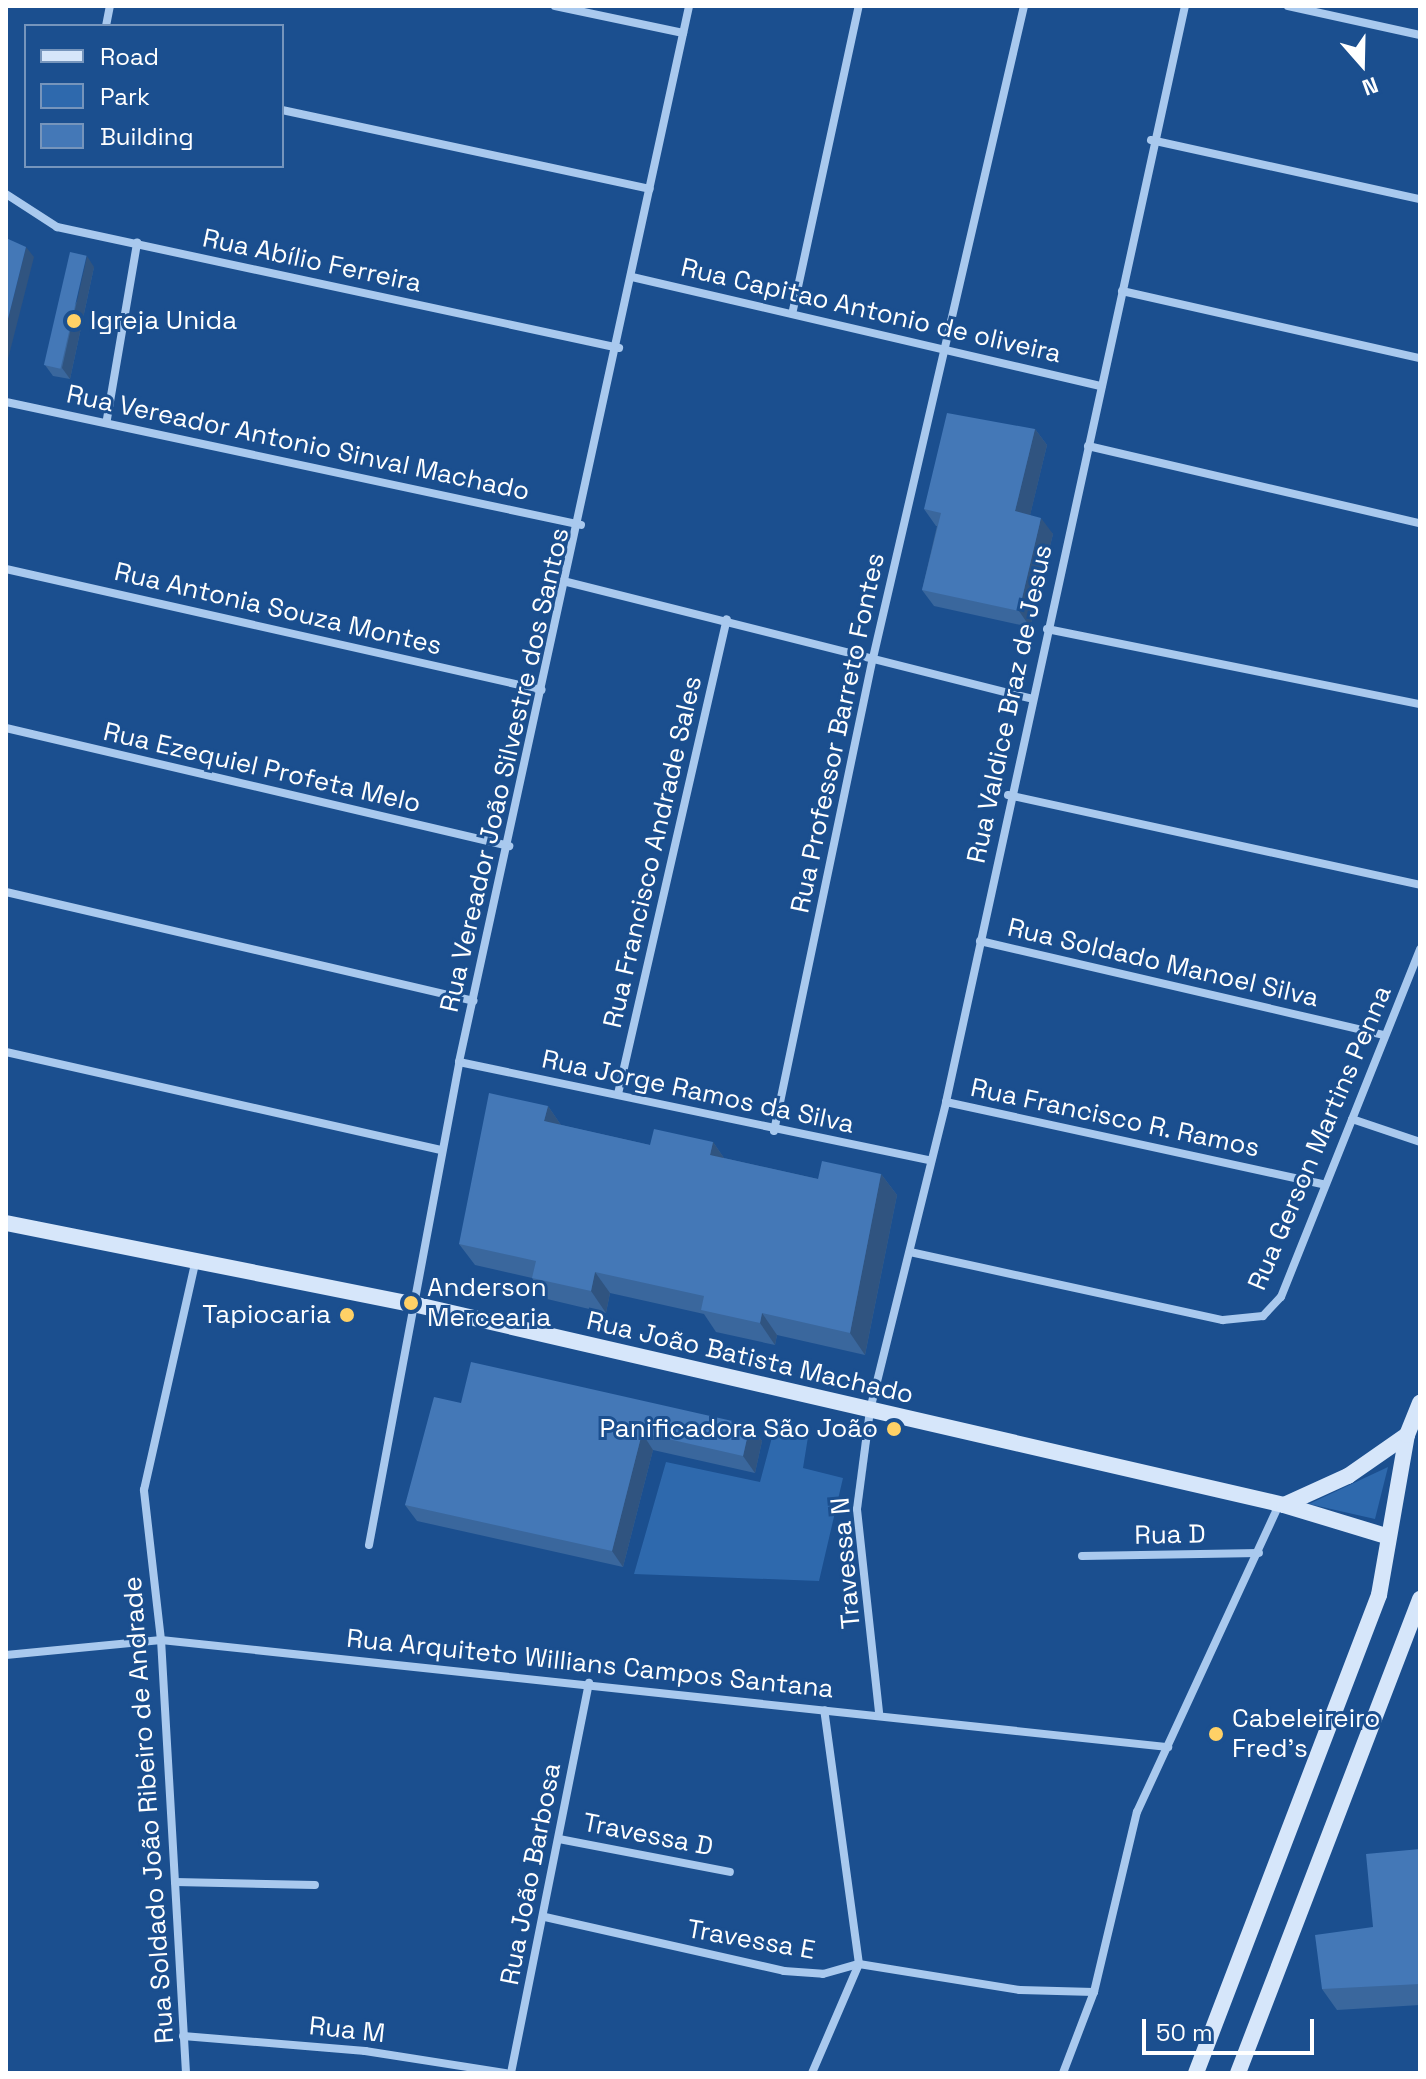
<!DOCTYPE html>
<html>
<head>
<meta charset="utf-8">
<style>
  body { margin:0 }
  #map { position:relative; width:1426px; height:2079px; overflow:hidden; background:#1b4f8f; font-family:"Space Grotesk",sans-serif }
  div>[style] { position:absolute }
  .green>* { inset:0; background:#2e69ad }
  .street>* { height:8px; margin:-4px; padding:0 4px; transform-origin:4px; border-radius:4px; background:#a9c9ee }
  .secondary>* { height:16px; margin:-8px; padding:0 8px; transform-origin:8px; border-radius:8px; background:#d6e6fa }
  .wall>* { inset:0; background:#3a679d }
  .shaded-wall>* { inset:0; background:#305480 }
  .building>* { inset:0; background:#4478b7; transform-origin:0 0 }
  .dots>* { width:22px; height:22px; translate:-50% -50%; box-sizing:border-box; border:4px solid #1b4f8f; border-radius:50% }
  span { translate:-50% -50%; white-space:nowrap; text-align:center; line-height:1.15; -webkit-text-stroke:6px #1b4f8f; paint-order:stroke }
  .street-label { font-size:26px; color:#fff }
  .poi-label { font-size:26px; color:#fff }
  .left { translate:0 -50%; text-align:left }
  .right { translate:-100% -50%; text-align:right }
  .frame { position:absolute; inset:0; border:8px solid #fff; pointer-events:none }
  .legend { position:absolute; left:24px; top:24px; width:260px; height:144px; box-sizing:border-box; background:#1b4f8f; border:2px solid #7695bc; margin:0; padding:10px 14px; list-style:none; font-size:24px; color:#fff }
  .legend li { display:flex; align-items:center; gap:16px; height:40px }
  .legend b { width:40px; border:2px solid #7695bc }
  .north { position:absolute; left:1322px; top:24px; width:80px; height:80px; -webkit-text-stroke:6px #1b4f8f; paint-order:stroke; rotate:160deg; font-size:22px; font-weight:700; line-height:32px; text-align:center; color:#fff }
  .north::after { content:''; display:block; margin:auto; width:28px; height:36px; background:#fff; clip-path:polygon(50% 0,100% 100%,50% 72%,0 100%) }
  .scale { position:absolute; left:1142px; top:2019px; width:172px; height:36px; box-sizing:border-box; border:4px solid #fff; border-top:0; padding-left:10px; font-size:24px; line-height:28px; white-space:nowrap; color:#fff; -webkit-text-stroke:6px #1b4f8f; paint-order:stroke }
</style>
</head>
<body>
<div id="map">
  <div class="green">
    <i style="clip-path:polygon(775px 1426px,808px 1437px,803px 1468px,843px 1478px,819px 1581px,634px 1574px,666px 1462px,760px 1482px)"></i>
    <i style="clip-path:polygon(1388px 1467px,1375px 1519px,1309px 1504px)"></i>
  </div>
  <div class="street">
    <i style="left:555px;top:6px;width:131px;rotate:11.9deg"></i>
    <i style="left:1288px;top:6px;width:135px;rotate:12.4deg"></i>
    <i style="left:106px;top:26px;width:20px;rotate:-79deg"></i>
    <i style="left:282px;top:110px;width:376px;rotate:12.1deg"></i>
    <i style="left:1151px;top:140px;width:275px;rotate:12.4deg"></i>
    <i style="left:6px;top:194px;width:61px;rotate:32.9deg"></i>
    <i style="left:57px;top:227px;width:575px;rotate:12.15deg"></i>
    <i style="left:632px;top:277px;width:482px;rotate:13.1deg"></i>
    <i style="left:1122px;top:291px;width:305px;rotate:12.7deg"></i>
    <i style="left:793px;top:310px;width:311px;rotate:-77.8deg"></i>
    <i style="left:6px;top:402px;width:588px;rotate:12.07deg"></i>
    <i style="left:107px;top:419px;width:179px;rotate:-80.3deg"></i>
    <i style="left:1088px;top:446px;width:341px;rotate:13.1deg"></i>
    <i style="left:6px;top:569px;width:549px;rotate:12.72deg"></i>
    <i style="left:567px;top:582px;width:477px;rotate:14.1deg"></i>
    <i style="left:1047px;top:629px;width:380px;rotate:11.4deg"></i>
    <i style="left:6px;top:728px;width:517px;rotate:13.2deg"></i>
    <i style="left:1008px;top:795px;width:422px;rotate:12.3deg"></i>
    <i style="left:6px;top:892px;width:480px;rotate:13.1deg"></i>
    <i style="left:980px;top:941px;width:415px;rotate:13.1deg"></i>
    <i style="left:6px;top:1052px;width:447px;rotate:12.7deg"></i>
    <i style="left:459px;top:1062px;width:480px;rotate:11.8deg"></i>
    <i style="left:618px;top:1094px;width:487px;rotate:-77.1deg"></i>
    <i style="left:946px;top:1102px;width:386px;rotate:12.3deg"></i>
    <i style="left:1352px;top:1119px;width:72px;rotate:18.7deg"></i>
    <i style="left:774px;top:1131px;width:483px;rotate:-78.2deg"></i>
    <i style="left:873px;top:658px;width:669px;rotate:-76.96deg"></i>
    <i style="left:910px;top:1252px;width:320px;rotate:12.3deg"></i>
    <i style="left:1223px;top:1320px;width:40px;rotate:-5.7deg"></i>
    <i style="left:1263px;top:1316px;width:26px;rotate:-47deg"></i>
    <i style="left:1281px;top:1297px;width:375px;rotate:-68.2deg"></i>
    <i style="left:369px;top:1545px;width:491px;rotate:-79.4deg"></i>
    <i style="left:459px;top:1062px;width:1081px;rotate:-77.71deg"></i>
    <i style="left:1082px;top:1556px;width:177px;rotate:-1deg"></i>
    <i style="left:6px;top:1655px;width:156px;rotate:-5.5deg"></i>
    <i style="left:161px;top:1640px;width:1013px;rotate:6.07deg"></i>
    <i style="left:879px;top:1712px;width:204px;rotate:-96.2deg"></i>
    <i style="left:857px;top:1509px;width:100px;rotate:-82.5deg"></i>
    <i style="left:870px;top:1410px;width:317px;rotate:-76.1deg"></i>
    <i style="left:946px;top:1102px;width:1122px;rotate:-77.7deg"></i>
    <i style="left:559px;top:1839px;width:174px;rotate:10.9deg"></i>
    <i style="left:175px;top:1882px;width:140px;rotate:1.2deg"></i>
    <i style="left:545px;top:1917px;width:245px;rotate:12.7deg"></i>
    <i style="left:784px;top:1971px;width:39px;rotate:4deg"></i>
    <i style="left:823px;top:1974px;width:37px;rotate:-16deg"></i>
    <i style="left:859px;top:1964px;width:163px;rotate:9.2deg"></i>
    <i style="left:1020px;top:1990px;width:74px;rotate:1.5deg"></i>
    <i style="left:183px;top:2036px;width:183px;rotate:4.7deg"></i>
    <i style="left:365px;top:2051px;width:143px;rotate:8.9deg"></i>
    <i style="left:186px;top:2073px;width:434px;rotate:-93.3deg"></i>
    <i style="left:161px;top:1640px;width:151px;rotate:-96.5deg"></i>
    <i style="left:144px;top:1490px;width:232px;rotate:-77.3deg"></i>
    <i style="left:511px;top:2073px;width:398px;rotate:-78.7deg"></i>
    <i style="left:812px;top:2073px;width:119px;rotate:-66.7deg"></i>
    <i style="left:859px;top:1964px;width:256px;rotate:-97.8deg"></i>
    <i style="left:1063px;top:2073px;width:87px;rotate:-69.1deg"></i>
    <i style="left:1094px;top:1992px;width:185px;rotate:-76.6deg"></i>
    <i style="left:1137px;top:1812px;width:338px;rotate:-65.2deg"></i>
  </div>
  <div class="secondary">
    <i style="left:6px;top:1223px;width:415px;rotate:11.3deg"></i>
    <i style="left:413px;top:1304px;width:894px;rotate:12.99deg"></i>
    <i style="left:1284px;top:1505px;width:107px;rotate:16.9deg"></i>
    <i style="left:1284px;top:1505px;width:70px;rotate:-24.4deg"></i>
    <i style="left:1348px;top:1476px;width:72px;rotate:-34.8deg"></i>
    <i style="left:1196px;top:2073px;width:512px;rotate:-69.05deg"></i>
    <i style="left:1379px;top:1595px;width:162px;rotate:-80.1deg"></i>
    <i style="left:1407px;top:1435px;width:35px;rotate:-68deg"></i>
    <i style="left:1238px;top:2073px;width:508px;rotate:-68.99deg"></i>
  </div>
  <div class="wall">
    <i style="clip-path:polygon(94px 267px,70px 379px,53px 376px,45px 365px)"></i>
    <i style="clip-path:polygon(1035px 429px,1047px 445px,1030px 515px,1053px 534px,1030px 627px,934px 606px,922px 590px,937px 526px,936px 526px,924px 509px)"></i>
    <i style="clip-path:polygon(548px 1106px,561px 1125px,650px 1145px,713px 1142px,724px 1158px,818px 1179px,881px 1174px,897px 1195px,865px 1355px,777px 1335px,775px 1345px,716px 1332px,704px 1314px,610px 1293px,606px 1313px,547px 1299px,532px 1278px,475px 1265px,459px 1244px)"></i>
    <i style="clip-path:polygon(461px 1403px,750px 1425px,762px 1441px,755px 1473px,653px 1450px,623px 1567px,417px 1521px,405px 1505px)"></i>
    <i style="clip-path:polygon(1420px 1849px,1420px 2005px,1337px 2010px,1322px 1989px,1373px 1927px)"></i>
  </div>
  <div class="shaded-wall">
    <i style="clip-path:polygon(26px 247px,34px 257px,7px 363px,6px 327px)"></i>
    <i style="clip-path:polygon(87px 256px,94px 267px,70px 379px,62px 368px)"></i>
    <i style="clip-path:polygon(1035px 429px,1047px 445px,1027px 528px,1015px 511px)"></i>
    <i style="clip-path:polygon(1041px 518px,1053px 534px,1030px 627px,1019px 611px)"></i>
    <i style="clip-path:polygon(548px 1106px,563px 1128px,544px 1121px)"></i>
    <i style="clip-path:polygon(713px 1142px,728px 1164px,710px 1155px)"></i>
    <i style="clip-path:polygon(881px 1174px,897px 1195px,865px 1355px,850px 1333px)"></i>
    <i style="clip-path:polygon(595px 1272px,610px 1293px,606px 1313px,591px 1291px)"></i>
    <i style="clip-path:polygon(762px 1313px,777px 1335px,775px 1345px,760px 1323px)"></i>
    <i style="clip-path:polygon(750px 1425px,762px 1441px,755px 1473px,743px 1456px)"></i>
    <i style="clip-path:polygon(642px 1433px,653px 1450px,623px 1567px,612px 1551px)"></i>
  </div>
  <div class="building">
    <i style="clip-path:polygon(6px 238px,26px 247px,6px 327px)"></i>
    <i style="left:70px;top:252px;width:17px;height:116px;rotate:13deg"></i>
    <i style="clip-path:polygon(947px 413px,1035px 429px,1015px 511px,1041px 518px,1019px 611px,922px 590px,941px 513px,924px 509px)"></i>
    <i style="clip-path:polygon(489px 1093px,548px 1106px,544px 1121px,650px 1145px,654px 1129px,713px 1142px,710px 1155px,818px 1179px,822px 1161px,881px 1174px,850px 1333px,762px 1313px,760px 1323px,701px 1310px,704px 1296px,595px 1272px,591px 1291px,532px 1278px,536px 1261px,459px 1244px)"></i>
    <i style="clip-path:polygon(471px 1362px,750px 1425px,743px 1456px,642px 1433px,612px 1551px,405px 1505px,434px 1397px,461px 1403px)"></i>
    <i style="clip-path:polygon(1420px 1849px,1420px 1984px,1322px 1989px,1315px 1935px,1373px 1927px,1366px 1854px)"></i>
  </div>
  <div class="dots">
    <i style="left:74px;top:321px;background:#ffd166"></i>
    <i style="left:411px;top:1303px;background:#ffd166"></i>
    <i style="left:347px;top:1315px;background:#ffd166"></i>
    <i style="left:894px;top:1429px;background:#ffd166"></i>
    <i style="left:1216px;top:1734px;background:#ffd166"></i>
  </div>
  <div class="street-label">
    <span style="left:312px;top:261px;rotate:12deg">Rua Abílio Ferreira</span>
    <span style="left:871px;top:311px;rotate:13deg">Rua Capitao Antonio de oliveira</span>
    <span style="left:298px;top:443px;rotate:12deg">Rua Vereador Antonio Sinval Machado</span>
    <span style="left:278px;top:609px;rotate:13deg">Rua Antonia Souza Montes</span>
    <span style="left:1010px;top:704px;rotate:-78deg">Rua Valdice Braz de Jesus</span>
    <span style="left:838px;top:733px;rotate:-78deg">Rua Professor Barreto Fontes</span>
    <span style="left:262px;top:768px;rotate:13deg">Rua Ezequiel Profeta Melo</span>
    <span style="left:505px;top:770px;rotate:-77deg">Rua Vereador João Silvestre dos Santos</span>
    <span style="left:653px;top:852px;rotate:-77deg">Rua Francisco Andrade Sales</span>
    <span style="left:1163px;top:963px;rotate:13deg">Rua Soldado Manoel Silva</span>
    <span style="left:698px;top:1092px;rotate:12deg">Rua Jorge Ramos da Silva</span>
    <span style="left:1115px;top:1118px;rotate:12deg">Rua Francisco R. Ramos</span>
    <span style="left:1320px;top:1138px;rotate:-67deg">Rua Gerson Martins Penna</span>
    <span style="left:750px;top:1358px;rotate:13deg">Rua João Batista Machado</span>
    <span style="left:1170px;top:1535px;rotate:-1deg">Rua D</span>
    <span style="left:846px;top:1563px;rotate:-95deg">Travessa N</span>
    <span style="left:590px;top:1664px;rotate:6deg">Rua Arquiteto Willians Campos Santana</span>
    <span style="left:149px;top:1810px;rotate:-94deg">Rua Soldado João Ribeiro de Andrade</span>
    <span style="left:648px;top:1835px;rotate:11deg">Travessa D</span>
    <span style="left:531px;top:1874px;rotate:-79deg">Rua João Barbosa</span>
    <span style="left:751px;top:1940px;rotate:10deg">Travessa E</span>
    <span style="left:347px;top:2030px;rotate:6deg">Rua M</span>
  </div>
  <div class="poi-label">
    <span class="left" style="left:90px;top:321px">Igreja Unida</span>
    <span class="left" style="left:427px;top:1303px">Anderson<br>Mercearia</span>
    <span class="right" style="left:331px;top:1315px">Tapiocaria</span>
    <span class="right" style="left:878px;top:1429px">Panificadora São João</span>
    <span class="left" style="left:1232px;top:1734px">Cabeleireiro<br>Fred's</span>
  </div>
  <div class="frame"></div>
  <ul class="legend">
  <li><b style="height:10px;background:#d6e6fa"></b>Road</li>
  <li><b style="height:22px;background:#2e69ad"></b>Park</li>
  <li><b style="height:22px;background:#4478b7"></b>Building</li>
  </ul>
  <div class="north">N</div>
  <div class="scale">50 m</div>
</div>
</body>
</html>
